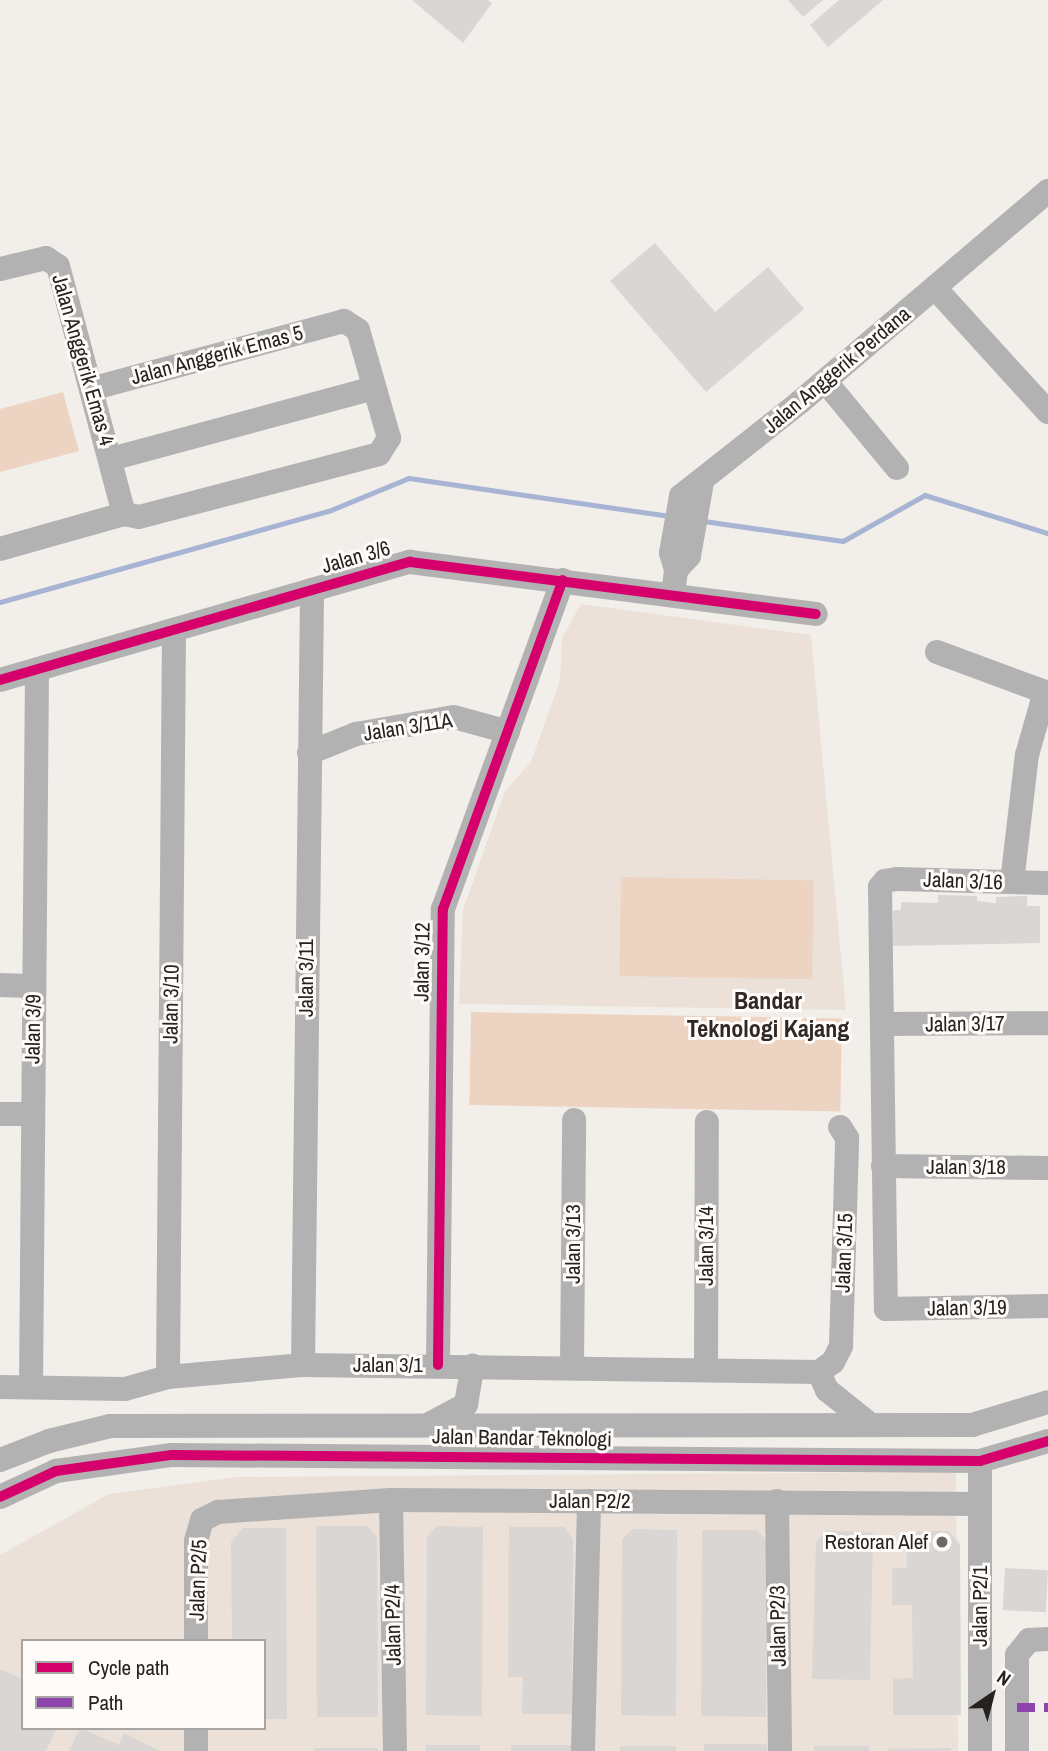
<!DOCTYPE html>
<html>
<head>
<meta charset="utf-8">
<style>
  body { margin:0 }
  #map { position:relative; width:1048px; height:1751px; overflow:hidden; background:#f2eeea; font-family:"Archivo Narrow",sans-serif }
  div>[style] { position:absolute }
  .built>* { inset:0; background:#ebe1d9 }
  .green>* { inset:0; background:#edd4c2; transform-origin:0 0 }
  .stream>* { height:4.5px; margin:-2.25px; padding:0 2.25px; transform-origin:2.25px; border-radius:2.25px; background:#a7b4d4 }
  .building>* { inset:0; background:#d9d6d3; transform-origin:0 0 }
  .minor>* { height:24px; margin:-12px; padding:0 12px; transform-origin:12px; border-radius:12px; background:#b3b2b3 }
  .quiet>* { height:9px; margin-top:-4.5px; transform-origin:0; background:repeating-linear-gradient(90deg,#8e44ad 0 18px,transparent 0 27px) }
  .cycleway>* { height:10px; margin:-5px; padding:0 5px; transform-origin:5px; border-radius:5px; background:#d6006c }
  .dots>* { width:19px; height:19px; translate:-50% -50%; box-sizing:border-box; border:4px solid #fffbf9; border-radius:50% }
  span { translate:-50% -50%; white-space:nowrap; text-align:center; line-height:1.15; -webkit-text-stroke:6px #fffbf9; paint-order:stroke }
  .street-label { font-size:21px; color:#252220 }
  .poi-label { font-size:21px; color:#252220 }
  .right { translate:-100% -50%; text-align:right }
  .quarter-label { font-size:24px; color:#2f2824; font-weight:700 }
  .legend { position:absolute; left:21px; top:1639px; width:245px; height:91px; box-sizing:border-box; background:#fffbf9; border:2px solid #a8a4a2; margin:0; padding:9px 12px; list-style:none; font-size:21px; color:#252220 }
  .legend li { display:flex; align-items:center; gap:14px; height:35px }
  .legend b { width:35px; border:2px solid #a8a4a2 }
  .north { position:absolute; left:957px; top:1660px; width:70px; height:70px; -webkit-text-stroke:5px #fffbf9; paint-order:stroke; rotate:35deg; font-size:19px; font-weight:700; line-height:28px; text-align:center; color:#252220 }
  .north::after { content:''; display:block; margin:auto; width:24px; height:32px; background:#252220; clip-path:polygon(50% 0,100% 100%,50% 72%,0 100%) }
</style>
</head>
<body>
<div id="map">
  <div class="built">
    <i style="clip-path:polygon(581px 604px,811px 635px,846px 1010px,459px 1004px,463px 910px,505px 791px,531px 762px,560px 680px,562px 638px)"></i>
    <i style="clip-path:polygon(evenodd,956px 1472px,958px 1751px,0 1751px,0 1555px,109px 1494px,237px 1477px,956px 1472px,23px 1641px,264px 1641px,264px 1728px,23px 1728px,23px 1641px)"></i>
  </div>
  <div class="green">
    <i style="clip-path:polygon(63px 392px,79px 451px,0 472px,0 409px)"></i>
    <i style="left:621px;top:877px;width:193px;height:99px;rotate:1deg"></i>
    <i style="left:471px;top:1012px;width:371px;height:93px;rotate:1deg"></i>
  </div>
  <div class="stream">
    <i style="left:704px;top:521px;width:140px;rotate:8.2deg"></i>
    <i style="left:843px;top:541px;width:94px;rotate:-29.3deg"></i>
    <i style="left:925px;top:495px;width:129px;rotate:17.2deg"></i>
    <i style="left:0;top:602px;width:344px;rotate:-15.5deg"></i>
    <i style="left:331px;top:510px;width:84px;rotate:-22.3deg"></i>
    <i style="left:409px;top:478px;width:265px;rotate:8.3deg"></i>
  </div>
  <div class="building">
    <i style="clip-path:polygon(412px 0,488px 0,492px 3px,463px 43px)"></i>
    <i style="clip-path:polygon(788px 0,823px 0,803px 17px)"></i>
    <i style="clip-path:polygon(839px 0,883px 0,828px 47px,810px 25px)"></i>
    <i style="clip-path:polygon(655px 243px,715px 312px,768px 267px,804px 309px,706px 392px,610px 281px)"></i>
    <i style="clip-path:polygon(938px 895px,977px 896px,977px 901px,996px 903px,996px 897px,1027px 896px,1027px 906px,1040px 906px,1040px 943px,892px 946px,893px 910px,901px 910px,901px 902px,938px 903px)"></i>
    <i style="clip-path:polygon(316px 1526px,367px 1526px,377px 1537px,378px 1717px,317px 1717px)"></i>
    <i style="clip-path:polygon(437px 1526px,483px 1527px,482px 1716px,426px 1715px,427px 1537px)"></i>
    <i style="clip-path:polygon(509px 1527px,565px 1527px,573px 1540px,572px 1714px,522px 1714px,523px 1677px,508px 1677px)"></i>
    <i style="clip-path:polygon(243px 1528px,286px 1528px,287px 1719px,264px 1719px,264px 1641px,232px 1641px,231px 1542px)"></i>
    <i style="clip-path:polygon(633px 1529px,677px 1530px,676px 1716px,621px 1715px,622px 1539px)"></i>
    <i style="clip-path:polygon(702px 1530px,757px 1530px,767px 1541px,766px 1717px,701px 1716px)"></i>
    <i style="clip-path:polygon(827px 1531px,873px 1532px,870px 1680px,812px 1679px,816px 1542px)"></i>
    <i style="clip-path:polygon(906px 1531px,948px 1531px,960px 1544px,961px 1715px,893px 1715px,893px 1679px,913px 1678px,912px 1605px,892px 1605px,892px 1568px,907px 1568px)"></i>
    <i style="left:1005px;top:1568px;width:43px;height:42px;rotate:3deg"></i>
    <i style="clip-path:polygon(0 1669px,23px 1679px,23px 1728px,57px 1728px,46px 1751px,0 1751px)"></i>
    <i style="clip-path:polygon(80px 1728px,119px 1745px,124px 1733px,160px 1751px,69px 1751px)"></i>
    <i style="left:704px;top:1744px;width:63px;height:7px"></i>
    <i style="left:426px;top:1745px;width:54px;height:6px"></i>
    <i style="left:511px;top:1745px;width:62px;height:6px"></i>
    <i style="left:620px;top:1746px;width:56px;height:5px"></i>
    <i style="left:814px;top:1746px;width:55px;height:5px"></i>
    <i style="left:314px;top:1748px;width:64px;height:3px"></i>
    <i style="clip-path:polygon(951px 1748px,951px 1751px,889px 1751px,889px 1749px)"></i>
  </div>
  <div class="minor">
    <i style="left:0;top:269px;width:47px;rotate:-13.4deg"></i>
    <i style="left:46px;top:258px;width:14px;rotate:34deg"></i>
    <i style="left:58px;top:266px;width:257px;rotate:75.1deg"></i>
    <i style="left:935px;top:288px;width:168px;rotate:47.7deg"></i>
    <i style="left:825px;top:381px;width:113px;rotate:50.4deg"></i>
    <i style="left:111px;top:459px;width:272px;rotate:-15.1deg"></i>
    <i style="left:0;top:549px;width:129px;rotate:-15.8deg"></i>
    <i style="left:124px;top:514px;width:15px;rotate:11deg"></i>
    <i style="left:139px;top:517px;width:248px;rotate:-14.7deg"></i>
    <i style="left:379px;top:454px;width:19px;rotate:-58deg"></i>
    <i style="left:389px;top:438px;width:112px;rotate:-106deg"></i>
    <i style="left:358px;top:330px;width:17px;rotate:-147deg"></i>
    <i style="left:344px;top:321px;width:262px;rotate:165deg"></i>
    <i style="left:676px;top:570px;width:19px;rotate:-47deg"></i>
    <i style="left:689px;top:556px;width:75px;rotate:-80deg"></i>
    <i style="left:673px;top:595px;width:25px;rotate:-83deg"></i>
    <i style="left:676px;top:570px;width:18px;rotate:-106deg"></i>
    <i style="left:671px;top:553px;width:58px;rotate:-80deg"></i>
    <i style="left:681px;top:496px;width:152px;rotate:-38.3deg"></i>
    <i style="left:800px;top:402px;width:326px;rotate:-40.4deg"></i>
    <i style="left:937px;top:652px;width:118px;rotate:20.3deg"></i>
    <i style="left:0;top:680px;width:427px;rotate:-16.1deg"></i>
    <i style="left:410px;top:562px;width:409px;rotate:7.3deg"></i>
    <i style="left:309px;top:753px;width:51px;rotate:-22deg"></i>
    <i style="left:356px;top:734px;width:99px;rotate:-9.8deg"></i>
    <i style="left:454px;top:717px;width:56px;rotate:15.5deg"></i>
    <i style="left:1012px;top:882px;width:128px;rotate:-83.3deg"></i>
    <i style="left:1027px;top:755px;width:66px;rotate:-74.1deg"></i>
    <i style="left:1048px;top:883px;width:151px;rotate:-178.5deg"></i>
    <i style="left:897px;top:879px;width:12px;rotate:171deg"></i>
    <i style="left:885px;top:881px;width:8px;rotate:130deg"></i>
    <i style="left:880px;top:887px;width:422px;rotate:89.2deg"></i>
    <i style="left:886px;top:1309px;width:162px;rotate:-1.1deg"></i>
    <i style="left:0;top:985px;width:34px;rotate:2deg"></i>
    <i style="left:882px;top:1024px;width:166px;rotate:-0.3deg"></i>
    <i style="left:0;top:1114px;width:32px"></i>
    <i style="left:883px;top:1166px;width:165px;rotate:0.7deg"></i>
    <i style="left:303px;top:1365px;width:775px;rotate:-89.33deg"></i>
    <i style="left:438px;top:1365px;width:456px;rotate:-89.4deg"></i>
    <i style="left:443px;top:909px;width:350px;rotate:-70deg"></i>
    <i style="left:572px;top:1367px;width:247px;rotate:-89.5deg"></i>
    <i style="left:706px;top:1369px;width:247px;rotate:-89.8deg"></i>
    <i style="left:819px;top:1372px;width:17px;rotate:-36deg"></i>
    <i style="left:833px;top:1362px;width:18px;rotate:-63deg"></i>
    <i style="left:841px;top:1346px;width:208px;rotate:-88.3deg"></i>
    <i style="left:847px;top:1138px;width:13px;rotate:-122deg"></i>
    <i style="left:819px;top:1372px;width:20px;rotate:66deg"></i>
    <i style="left:827px;top:1390px;width:56px;rotate:38.5deg"></i>
    <i style="left:168px;top:1377px;width:747px;rotate:-89.54deg"></i>
    <i style="left:0;top:1387px;width:125px;rotate:0.9deg"></i>
    <i style="left:125px;top:1389px;width:45px;rotate:-15.6deg"></i>
    <i style="left:168px;top:1377px;width:136px;rotate:-5.1deg"></i>
    <i style="left:303px;top:1365px;width:516px;rotate:0.78deg"></i>
    <i style="left:31px;top:1387px;width:717px;rotate:-89.52deg"></i>
    <i style="left:431px;top:1423px;width:40px;rotate:-28deg"></i>
    <i style="left:466px;top:1404px;width:39px;rotate:-80deg"></i>
    <i style="left:0;top:1460px;width:53px;rotate:-21.2deg"></i>
    <i style="left:49px;top:1441px;width:63px;rotate:-13.8deg"></i>
    <i style="left:110px;top:1426px;width:862px;rotate:-0.07deg"></i>
    <i style="left:972px;top:1425px;width:79px;rotate:-16.8deg"></i>
    <i style="left:980px;top:1461px;width:290px;rotate:90deg"></i>
    <i style="left:0;top:1497px;width:62px;rotate:-24.9deg"></i>
    <i style="left:56px;top:1471px;width:117px;rotate:-7.9deg"></i>
    <i style="left:172px;top:1455px;width:808px;rotate:0.43deg"></i>
    <i style="left:980px;top:1461px;width:71px;rotate:-16.4deg"></i>
    <i style="left:391px;top:1500px;width:251px;rotate:89.1deg"></i>
    <i style="left:777px;top:1501px;width:250px;rotate:89.3deg"></i>
    <i style="left:196px;top:1641px;width:100px;rotate:-90deg"></i>
    <i style="left:196px;top:1541px;width:22px;rotate:-74deg"></i>
    <i style="left:202px;top:1520px;width:18px;rotate:-27deg"></i>
    <i style="left:218px;top:1512px;width:173px;rotate:-4deg"></i>
    <i style="left:391px;top:1500px;width:589px;rotate:0.39deg"></i>
    <i style="left:196px;top:1728px;width:23px;rotate:90deg"></i>
    <i style="left:583px;top:1751px;width:250px;rotate:-88.6deg"></i>
    <i style="left:1017px;top:1751px;width:96px;rotate:-90deg"></i>
    <i style="left:1017px;top:1655px;width:19px;rotate:-51deg"></i>
    <i style="left:1029px;top:1640px;width:19px;rotate:-3deg"></i>
  </div>
  <div class="quiet">
    <i style="left:1017px;top:1707px;width:31px"></i>
  </div>
  <div class="cycleway">
    <i style="left:0;top:680px;width:427px;rotate:-16.1deg"></i>
    <i style="left:410px;top:562px;width:409px;rotate:7.3deg"></i>
    <i style="left:438px;top:1365px;width:456px;rotate:-89.4deg"></i>
    <i style="left:443px;top:909px;width:350px;rotate:-70deg"></i>
    <i style="left:0;top:1497px;width:62px;rotate:-24.9deg"></i>
    <i style="left:56px;top:1471px;width:117px;rotate:-7.9deg"></i>
    <i style="left:172px;top:1455px;width:808px;rotate:0.43deg"></i>
    <i style="left:980px;top:1461px;width:71px;rotate:-16.4deg"></i>
  </div>
  <div class="dots">
    <i style="left:942px;top:1542px;background:#6d6967"></i>
  </div>
  <div class="street-label">
    <span style="left:217px;top:355px;rotate:-15deg">Jalan Anggerik Emas 5</span>
    <span style="left:83px;top:360px;rotate:74deg">Jalan Anggerik Emas 4</span>
    <span style="left:837px;top:370px;rotate:-40deg">Jalan Anggerik Perdana</span>
    <span style="left:356px;top:557px;rotate:-16deg">Jalan 3/6</span>
    <span style="left:408px;top:727px;rotate:-9deg">Jalan 3/11A</span>
    <span style="left:963px;top:881px;rotate:2deg">Jalan 3/16</span>
    <span style="left:422px;top:962px;rotate:-89deg">Jalan 3/12</span>
    <span style="left:306px;top:978px;rotate:-90deg">Jalan 3/11</span>
    <span style="left:171px;top:1004px;rotate:-89deg">Jalan 3/10</span>
    <span style="left:965px;top:1024px;rotate:-1deg">Jalan 3/17</span>
    <span style="left:33px;top:1029px;rotate:-89deg">Jalan 3/9</span>
    <span style="left:966px;top:1167px">Jalan 3/18</span>
    <span style="left:573px;top:1244px;rotate:-90deg">Jalan 3/13</span>
    <span style="left:706px;top:1246px;rotate:-90deg">Jalan 3/14</span>
    <span style="left:844px;top:1253px;rotate:-88deg">Jalan 3/15</span>
    <span style="left:967px;top:1308px;rotate:-1deg">Jalan 3/19</span>
    <span style="left:388px;top:1365px">Jalan 3/1</span>
    <span style="left:522px;top:1438px;rotate:1deg">Jalan Bandar Teknologi</span>
    <span style="left:590px;top:1501px">Jalan P2/2</span>
    <span style="left:198px;top:1580px;rotate:-88deg">Jalan P2/5</span>
    <span style="left:980px;top:1606px;rotate:-90deg">Jalan P2/1</span>
    <span style="left:393px;top:1625px;rotate:-91deg">Jalan P2/4</span>
    <span style="left:778px;top:1626px;rotate:-91deg">Jalan P2/3</span>
  </div>
  <div class="poi-label">
    <span class="right" style="left:928px;top:1542px">Restoran Alef</span>
  </div>
  <div class="quarter-label">
    <span style="left:768px;top:1015px">Bandar<br>Teknologi Kajang</span>
  </div>
  <ul class="legend">
  <li><b style="height:9px;background:#d6006c"></b>Cycle path</li>
  <li><b style="height:9px;background:#8e44ad"></b>Path</li>
  </ul>
  <div class="north">N</div>
</div>
</body>
</html>
